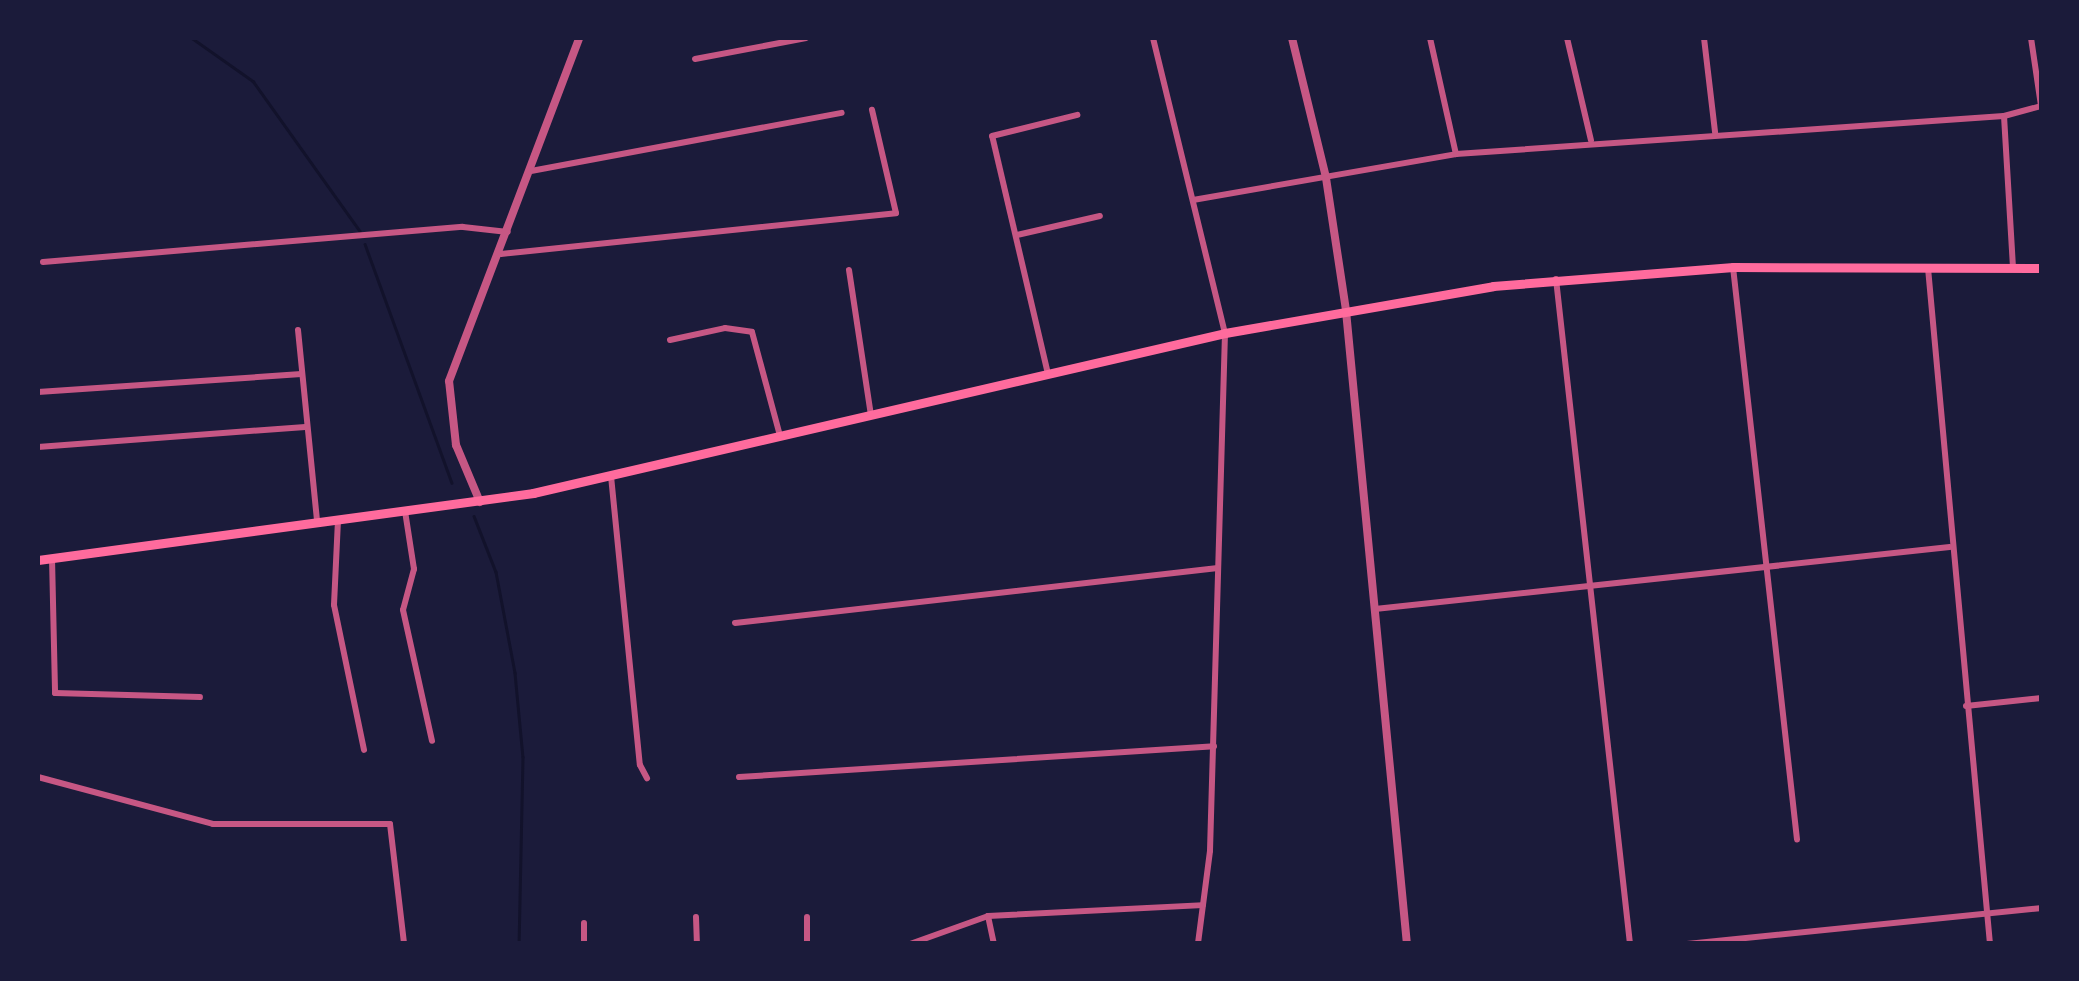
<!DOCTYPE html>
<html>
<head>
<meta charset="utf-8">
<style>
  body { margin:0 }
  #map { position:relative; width:2079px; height:981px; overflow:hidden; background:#1b1b3a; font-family:"PT Sans Narrow",sans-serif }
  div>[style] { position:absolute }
  .stream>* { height:2.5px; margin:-1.25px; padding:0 1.25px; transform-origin:1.25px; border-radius:1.25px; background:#12122b }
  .minor>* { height:6px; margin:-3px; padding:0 3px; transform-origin:3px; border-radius:3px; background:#c65784 }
  .tertiary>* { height:8px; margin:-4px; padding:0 4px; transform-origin:4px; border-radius:4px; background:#c65784 }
  .secondary>* { height:9px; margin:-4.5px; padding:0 4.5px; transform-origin:4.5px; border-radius:4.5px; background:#ff6b9d }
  span { translate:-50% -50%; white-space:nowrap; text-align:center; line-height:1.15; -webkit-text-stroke:10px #1b1b3a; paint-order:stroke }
  .frame { position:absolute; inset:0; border:40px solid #1b1b3a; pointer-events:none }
</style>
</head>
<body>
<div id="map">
  <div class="stream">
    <i style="left:192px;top:38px;width:75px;rotate:35.2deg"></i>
    <i style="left:253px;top:81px;width:184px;rotate:54.5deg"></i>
    <i style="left:365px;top:244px;width:254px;rotate:70deg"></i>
    <i style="left:474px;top:516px;width:60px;rotate:68.6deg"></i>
    <i style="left:496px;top:572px;width:103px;rotate:79.3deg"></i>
    <i style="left:515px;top:673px;width:84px;rotate:84.6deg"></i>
    <i style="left:523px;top:757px;width:187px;rotate:91.2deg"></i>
  </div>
  <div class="minor">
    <i style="left:1153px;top:38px;width:304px;rotate:76.3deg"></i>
    <i style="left:1225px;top:333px;width:518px;rotate:91.66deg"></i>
    <i style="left:1210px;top:851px;width:94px;rotate:97.4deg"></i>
    <i style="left:1430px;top:38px;width:119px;rotate:77.4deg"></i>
    <i style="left:1567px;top:38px;width:105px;rotate:76.8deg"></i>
    <i style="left:1704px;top:38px;width:95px;rotate:83.3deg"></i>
    <i style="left:2031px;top:38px;width:69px;rotate:81.6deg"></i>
    <i style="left:695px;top:59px;width:113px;rotate:-10.7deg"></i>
    <i style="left:2004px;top:116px;width:151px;rotate:86.6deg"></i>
    <i style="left:531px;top:171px;width:316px;rotate:-10.6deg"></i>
    <i style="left:1193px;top:200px;width:267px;rotate:-9.9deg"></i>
    <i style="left:1456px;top:154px;width:549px;rotate:-3.97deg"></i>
    <i style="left:2004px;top:116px;width:39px;rotate:-15deg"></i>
    <i style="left:1017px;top:235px;width:85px;rotate:-12.9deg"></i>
    <i style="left:501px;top:254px;width:397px;rotate:-5.9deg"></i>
    <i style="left:896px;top:213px;width:106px;rotate:-103.1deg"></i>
    <i style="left:43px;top:262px;width:421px;rotate:-4.8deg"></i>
    <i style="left:463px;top:227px;width:45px;rotate:6.3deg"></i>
    <i style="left:1733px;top:267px;width:576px;rotate:83.62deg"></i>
    <i style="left:1928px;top:268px;width:679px;rotate:84.76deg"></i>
    <i style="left:849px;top:270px;width:147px;rotate:81.4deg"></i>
    <i style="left:1556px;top:279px;width:669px;rotate:83.65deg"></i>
    <i style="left:298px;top:330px;width:191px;rotate:84.3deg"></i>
    <i style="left:670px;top:340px;width:56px;rotate:-12.3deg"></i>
    <i style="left:725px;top:328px;width:27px;rotate:8deg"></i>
    <i style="left:752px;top:332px;width:108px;rotate:74.9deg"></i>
    <i style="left:1048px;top:374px;width:244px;rotate:-103.2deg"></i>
    <i style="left:992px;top:136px;width:88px;rotate:-13.9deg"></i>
    <i style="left:38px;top:392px;width:264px;rotate:-3.9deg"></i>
    <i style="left:38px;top:447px;width:268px;rotate:-4.3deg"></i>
    <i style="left:611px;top:476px;width:290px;rotate:84.3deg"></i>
    <i style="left:640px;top:765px;width:15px;rotate:62deg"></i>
    <i style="left:405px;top:511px;width:59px;rotate:81.2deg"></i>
    <i style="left:414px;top:569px;width:42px;rotate:105deg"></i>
    <i style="left:403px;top:610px;width:134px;rotate:77.5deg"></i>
    <i style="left:338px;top:520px;width:85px;rotate:92.7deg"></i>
    <i style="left:334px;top:605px;width:148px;rotate:78.3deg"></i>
    <i style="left:52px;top:558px;width:135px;rotate:88.7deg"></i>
    <i style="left:55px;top:693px;width:145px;rotate:1.6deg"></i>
    <i style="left:1375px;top:609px;width:578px;rotate:-6.15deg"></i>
    <i style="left:735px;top:623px;width:486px;rotate:-6.5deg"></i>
    <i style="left:1966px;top:706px;width:76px;rotate:-6deg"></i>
    <i style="left:38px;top:777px;width:181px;rotate:15deg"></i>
    <i style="left:213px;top:824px;width:177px"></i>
    <i style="left:390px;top:824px;width:121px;rotate:83.3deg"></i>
    <i style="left:739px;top:777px;width:476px;rotate:-3.7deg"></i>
    <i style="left:988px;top:916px;width:29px;rotate:78deg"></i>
    <i style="left:696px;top:917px;width:27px;rotate:88deg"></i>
    <i style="left:807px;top:917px;width:27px;rotate:90deg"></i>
    <i style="left:584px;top:944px;width:21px;rotate:-90deg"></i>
    <i style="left:910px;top:944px;width:83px;rotate:-19.7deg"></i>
    <i style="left:988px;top:916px;width:215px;rotate:-2.9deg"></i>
    <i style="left:1687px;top:944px;width:357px;rotate:-5.8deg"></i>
  </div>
  <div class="tertiary">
    <i style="left:1292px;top:38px;width:144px;rotate:76.3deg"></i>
    <i style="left:1326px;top:178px;width:134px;rotate:81.4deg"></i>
    <i style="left:1346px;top:311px;width:636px;rotate:84.5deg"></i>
    <i style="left:480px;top:502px;width:62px;rotate:-112.8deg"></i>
    <i style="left:456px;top:445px;width:64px;rotate:-96.2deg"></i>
    <i style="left:449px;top:381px;width:367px;rotate:-69.2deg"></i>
  </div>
  <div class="secondary">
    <i style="left:38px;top:560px;width:500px;rotate:-7.7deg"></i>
    <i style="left:533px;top:493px;width:710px;rotate:-13.02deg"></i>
    <i style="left:1225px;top:333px;width:272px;rotate:-9.9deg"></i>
    <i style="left:1493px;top:286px;width:241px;rotate:-4.5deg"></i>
    <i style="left:1733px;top:267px;width:309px;rotate:0.2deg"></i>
  </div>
  <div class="frame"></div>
</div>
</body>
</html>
